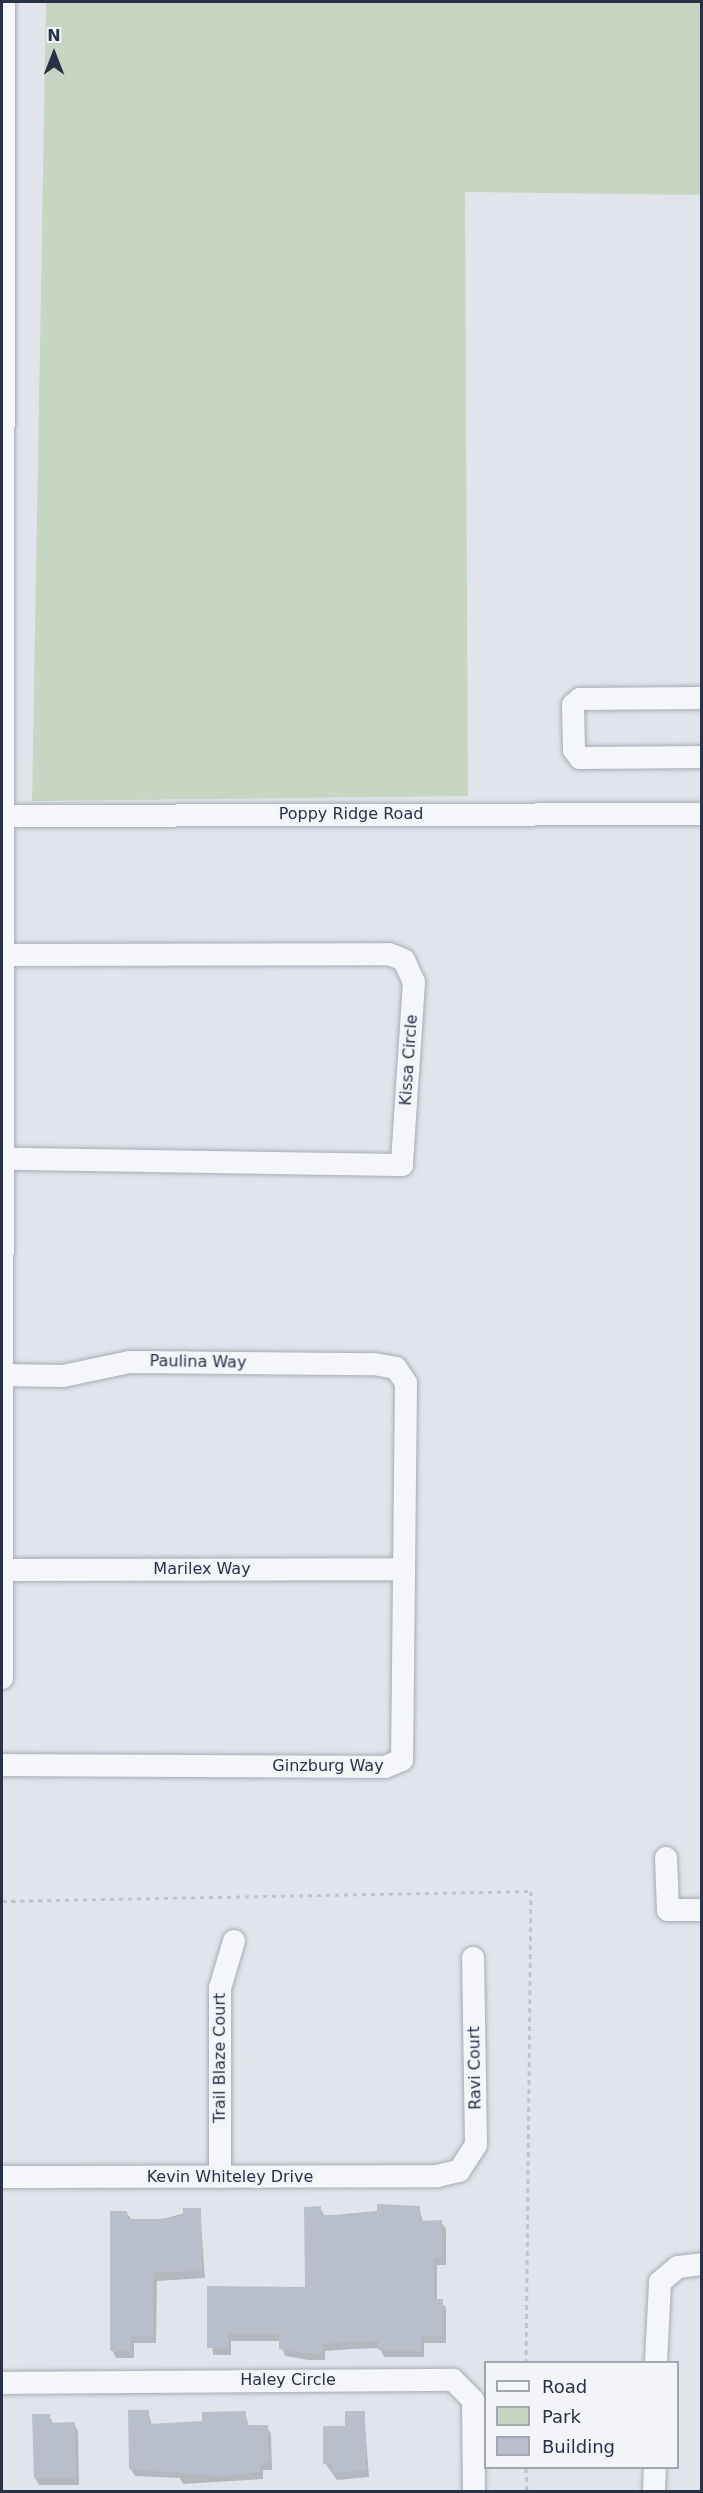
<!DOCTYPE html>
<html>
<head>
<meta charset="utf-8">
<style>
  body { margin:0 }
  #map { position:relative; width:703px; height:2493px; overflow:hidden; background:#e1e5eb; font-family:"DejaVu Sans",sans-serif }
  div>[style] { position:absolute }
  .green>* { inset:0; background:#c6d6c2 }
  .shadow>* { inset:0; background:#0003 }
  .building>* { inset:0; background:#b8beca }
  .path>* { height:3px; margin-top:-1.5px; transform-origin:0; background:repeating-linear-gradient(90deg,#c0c3ca 0 4.5px,transparent 0 9px) }
  .roads { filter:drop-shadow(0 0 2px #a6abb6) drop-shadow(0 0 2px #a6abb6) }
  .minor>* { height:22px; margin:-11px; padding:0 11px; transform-origin:11px; border-radius:11px; background:#f5f6f9 }
  span { translate:-50% -50%; white-space:nowrap; text-align:center; line-height:1.15; -webkit-text-stroke:6px #f2f4f8; paint-order:stroke }
  .street-label { font-size:16px; color:#283145 }
  .frame { position:absolute; inset:0; border:3px solid #283145; pointer-events:none }
  .legend { position:absolute; left:484px; top:2361px; width:195px; height:108px; box-sizing:border-box; background:#f2f4f8; border:2px solid #a1a6b0; margin:0; padding:8px 10px; list-style:none; font-size:18px; color:#283145 }
  .legend li { display:flex; align-items:center; gap:12px; height:30px }
  .legend b { width:30px; border:2px solid #a1a6b0 }
  .north { position:absolute; left:24px; top:24px; width:60px; height:60px; -webkit-text-stroke:4px #f2f4f8; paint-order:stroke; rotate:0deg; font-size:16px; font-weight:700; line-height:24px; text-align:center; color:#283145 }
  .north::after { content:''; display:block; margin:auto; width:21px; height:27px; background:#283145; clip-path:polygon(50% 0,100% 100%,50% 72%,0 100%) }
</style>
</head>
<body>
<div id="map">
  <div class="green">
    <i style="clip-path:polygon(46px 2px,701px 2px,701px 195px,465px 192px,468px 796px,32px 801px)"></i>
  </div>
  <div class="shadow">
    <i style="clip-path:polygon(419px 2207px,423px 2222px,441px 2222px,446px 2229px,446px 2265px,437px 2265px,437px 2300px,446px 2307px,446px 2343px,424px 2343px,424px 2357px,384px 2357px,380px 2348px,352px 2349px,325px 2351px,325px 2360px,309px 2360px,285px 2356px,280px 2341px,231px 2341px,231px 2355px,213px 2355px,208px 2288px,307px 2289px,320px 2208px,325px 2216px)"></i>
    <i style="clip-path:polygon(200px 2209px,205px 2278px,157px 2281px,156px 2343px,134px 2343px,134px 2358px,116px 2358px,112px 2350px,126px 2212px,131px 2219px,159px 2220px)"></i>
    <i style="clip-path:polygon(148px 2411px,152px 2426px,203px 2423px,245px 2412px,249px 2427px,267px 2427px,271px 2434px,272px 2470px,263px 2470px,263px 2479px,183px 2484px,180px 2478px,135px 2476px,130px 2468px)"></i>
    <i style="clip-path:polygon(364px 2412px,369px 2477px,337px 2480px,325px 2463px)"></i>
    <i style="clip-path:polygon(49px 2416px,53px 2423px,74px 2424px,78px 2431px,79px 2485px,39px 2485px,35px 2478px)"></i>
  </div>
  <div class="building">
    <i style="clip-path:polygon(377px 2204px,420px 2206px,420px 2221px,442px 2220px,443px 2258px,434px 2258px,434px 2299px,443px 2299px,443px 2336px,421px 2336px,421px 2351px,378px 2350px,378px 2341px,347px 2342px,322px 2344px,322px 2353px,305px 2353px,279px 2349px,279px 2334px,228px 2334px,228px 2348px,207px 2348px,207px 2286px,305px 2287px,304px 2207px,321px 2206px,321px 2215px,352px 2215px,377px 2212px)"></i>
    <i style="clip-path:polygon(183px 2208px,201px 2208px,202px 2271px,153px 2272px,153px 2336px,131px 2336px,131px 2351px,110px 2351px,110px 2211px,127px 2211px,127px 2219px,158px 2219px,183px 2216px)"></i>
    <i style="clip-path:polygon(128px 2410px,149px 2410px,149px 2424px,202px 2421px,202px 2412px,246px 2411px,246px 2425px,268px 2425px,268px 2463px,260px 2463px,260px 2472px,220px 2476px,129px 2469px)"></i>
    <i style="clip-path:polygon(345px 2411px,365px 2411px,366px 2470px,332px 2473px,332px 2464px,323px 2464px,323px 2426px,345px 2426px)"></i>
    <i style="clip-path:polygon(32px 2414px,50px 2414px,50px 2423px,75px 2422px,76px 2478px,34px 2478px)"></i>
  </div>
  <div class="path">
    <i style="left:2px;top:1901px;width:529px;rotate:-1.08deg"></i>
    <i style="left:531px;top:1891px;width:471px;rotate:90.6deg"></i>
    <i style="left:526px;top:2468px;width:24px;rotate:88deg"></i>
  </div>
  <div class="roads">
    <div class="minor">
      <i style="left:702px;top:698px;width:122px;rotate:179.5deg"></i>
      <i style="left:580px;top:699px;width:9px;rotate:139deg"></i>
      <i style="left:573px;top:705px;width:45px;rotate:88.7deg"></i>
      <i style="left:574px;top:750px;width:10px;rotate:53deg"></i>
      <i style="left:580px;top:758px;width:122px;rotate:-0.5deg"></i>
      <i style="left:2px;top:816px;width:700px;rotate:-0.16deg"></i>
      <i style="left:2px;top:955px;width:387px;rotate:-0.1deg"></i>
      <i style="left:389px;top:954px;width:16px;rotate:22deg"></i>
      <i style="left:404px;top:960px;width:24px;rotate:66deg"></i>
      <i style="left:414px;top:982px;width:183px;rotate:93.8deg"></i>
      <i style="left:402px;top:1165px;width:398px;rotate:-179.1deg"></i>
      <i style="left:2px;top:1375px;width:61px;rotate:0.9deg"></i>
      <i style="left:63px;top:1376px;width:68px;rotate:-11.8deg"></i>
      <i style="left:130px;top:1362px;width:244px;rotate:0.5deg"></i>
      <i style="left:374px;top:1364px;width:22px;rotate:10deg"></i>
      <i style="left:396px;top:1368px;width:18px;rotate:56deg"></i>
      <i style="left:406px;top:1383px;width:377px;rotate:90.6deg"></i>
      <i style="left:402px;top:1760px;width:18px;rotate:158deg"></i>
      <i style="left:385px;top:1767px;width:383px;rotate:-179.7deg"></i>
      <i style="left:2px;top:1570px;width:401px;rotate:-0.1deg"></i>
      <i style="left:2px;top:1678px;width:1676px;rotate:-89.93deg"></i>
      <i style="left:666px;top:1858px;width:52px;rotate:87.8deg"></i>
      <i style="left:668px;top:1910px;width:34px"></i>
      <i style="left:2px;top:2177px;width:435px;rotate:-0.1deg"></i>
      <i style="left:437px;top:2176px;width:23px;rotate:-13deg"></i>
      <i style="left:459px;top:2171px;width:31px;rotate:-57deg"></i>
      <i style="left:476px;top:2145px;width:187px;rotate:-90.9deg"></i>
      <i style="left:220px;top:2177px;width:189px;rotate:-90deg"></i>
      <i style="left:220px;top:1988px;width:49px;rotate:-73.4deg"></i>
      <i style="left:656px;top:2362px;width:80px;rotate:-87.1deg"></i>
      <i style="left:660px;top:2282px;width:23px;rotate:-40deg"></i>
      <i style="left:678px;top:2267px;width:24px;rotate:-7deg"></i>
      <i style="left:2px;top:2383px;width:451px;rotate:-0.4deg"></i>
      <i style="left:453px;top:2380px;width:28px;rotate:45deg"></i>
      <i style="left:473px;top:2400px;width:92px;rotate:89.4deg"></i>
      <i style="left:654px;top:2492px;width:24px;rotate:-88deg"></i>
    </div>
  </div>
  <div class="street-label">
    <span style="left:351px;top:814px">Poppy Ridge Road</span>
    <span style="left:409px;top:1060px;rotate:-86deg">Kissa Circle</span>
    <span style="left:198px;top:1362px;rotate:1deg">Paulina Way</span>
    <span style="left:202px;top:1569px">Marilex Way</span>
    <span style="left:328px;top:1766px">Ginzburg Way</span>
    <span style="left:220px;top:2058px;rotate:-90deg">Trail Blaze Court</span>
    <span style="left:475px;top:2068px;rotate:-91deg">Ravi Court</span>
    <span style="left:230px;top:2177px">Kevin Whiteley Drive</span>
    <span style="left:288px;top:2380px">Haley Circle</span>
  </div>
  <div class="frame"></div>
  <ul class="legend">
  <li><b style="height:8px;background:#f5f6f9"></b>Road</li>
  <li><b style="height:16px;background:#c6d6c2"></b>Park</li>
  <li><b style="height:16px;background:#b8beca"></b>Building</li>
  </ul>
  <div class="north">N</div>
</div>
</body>
</html>
